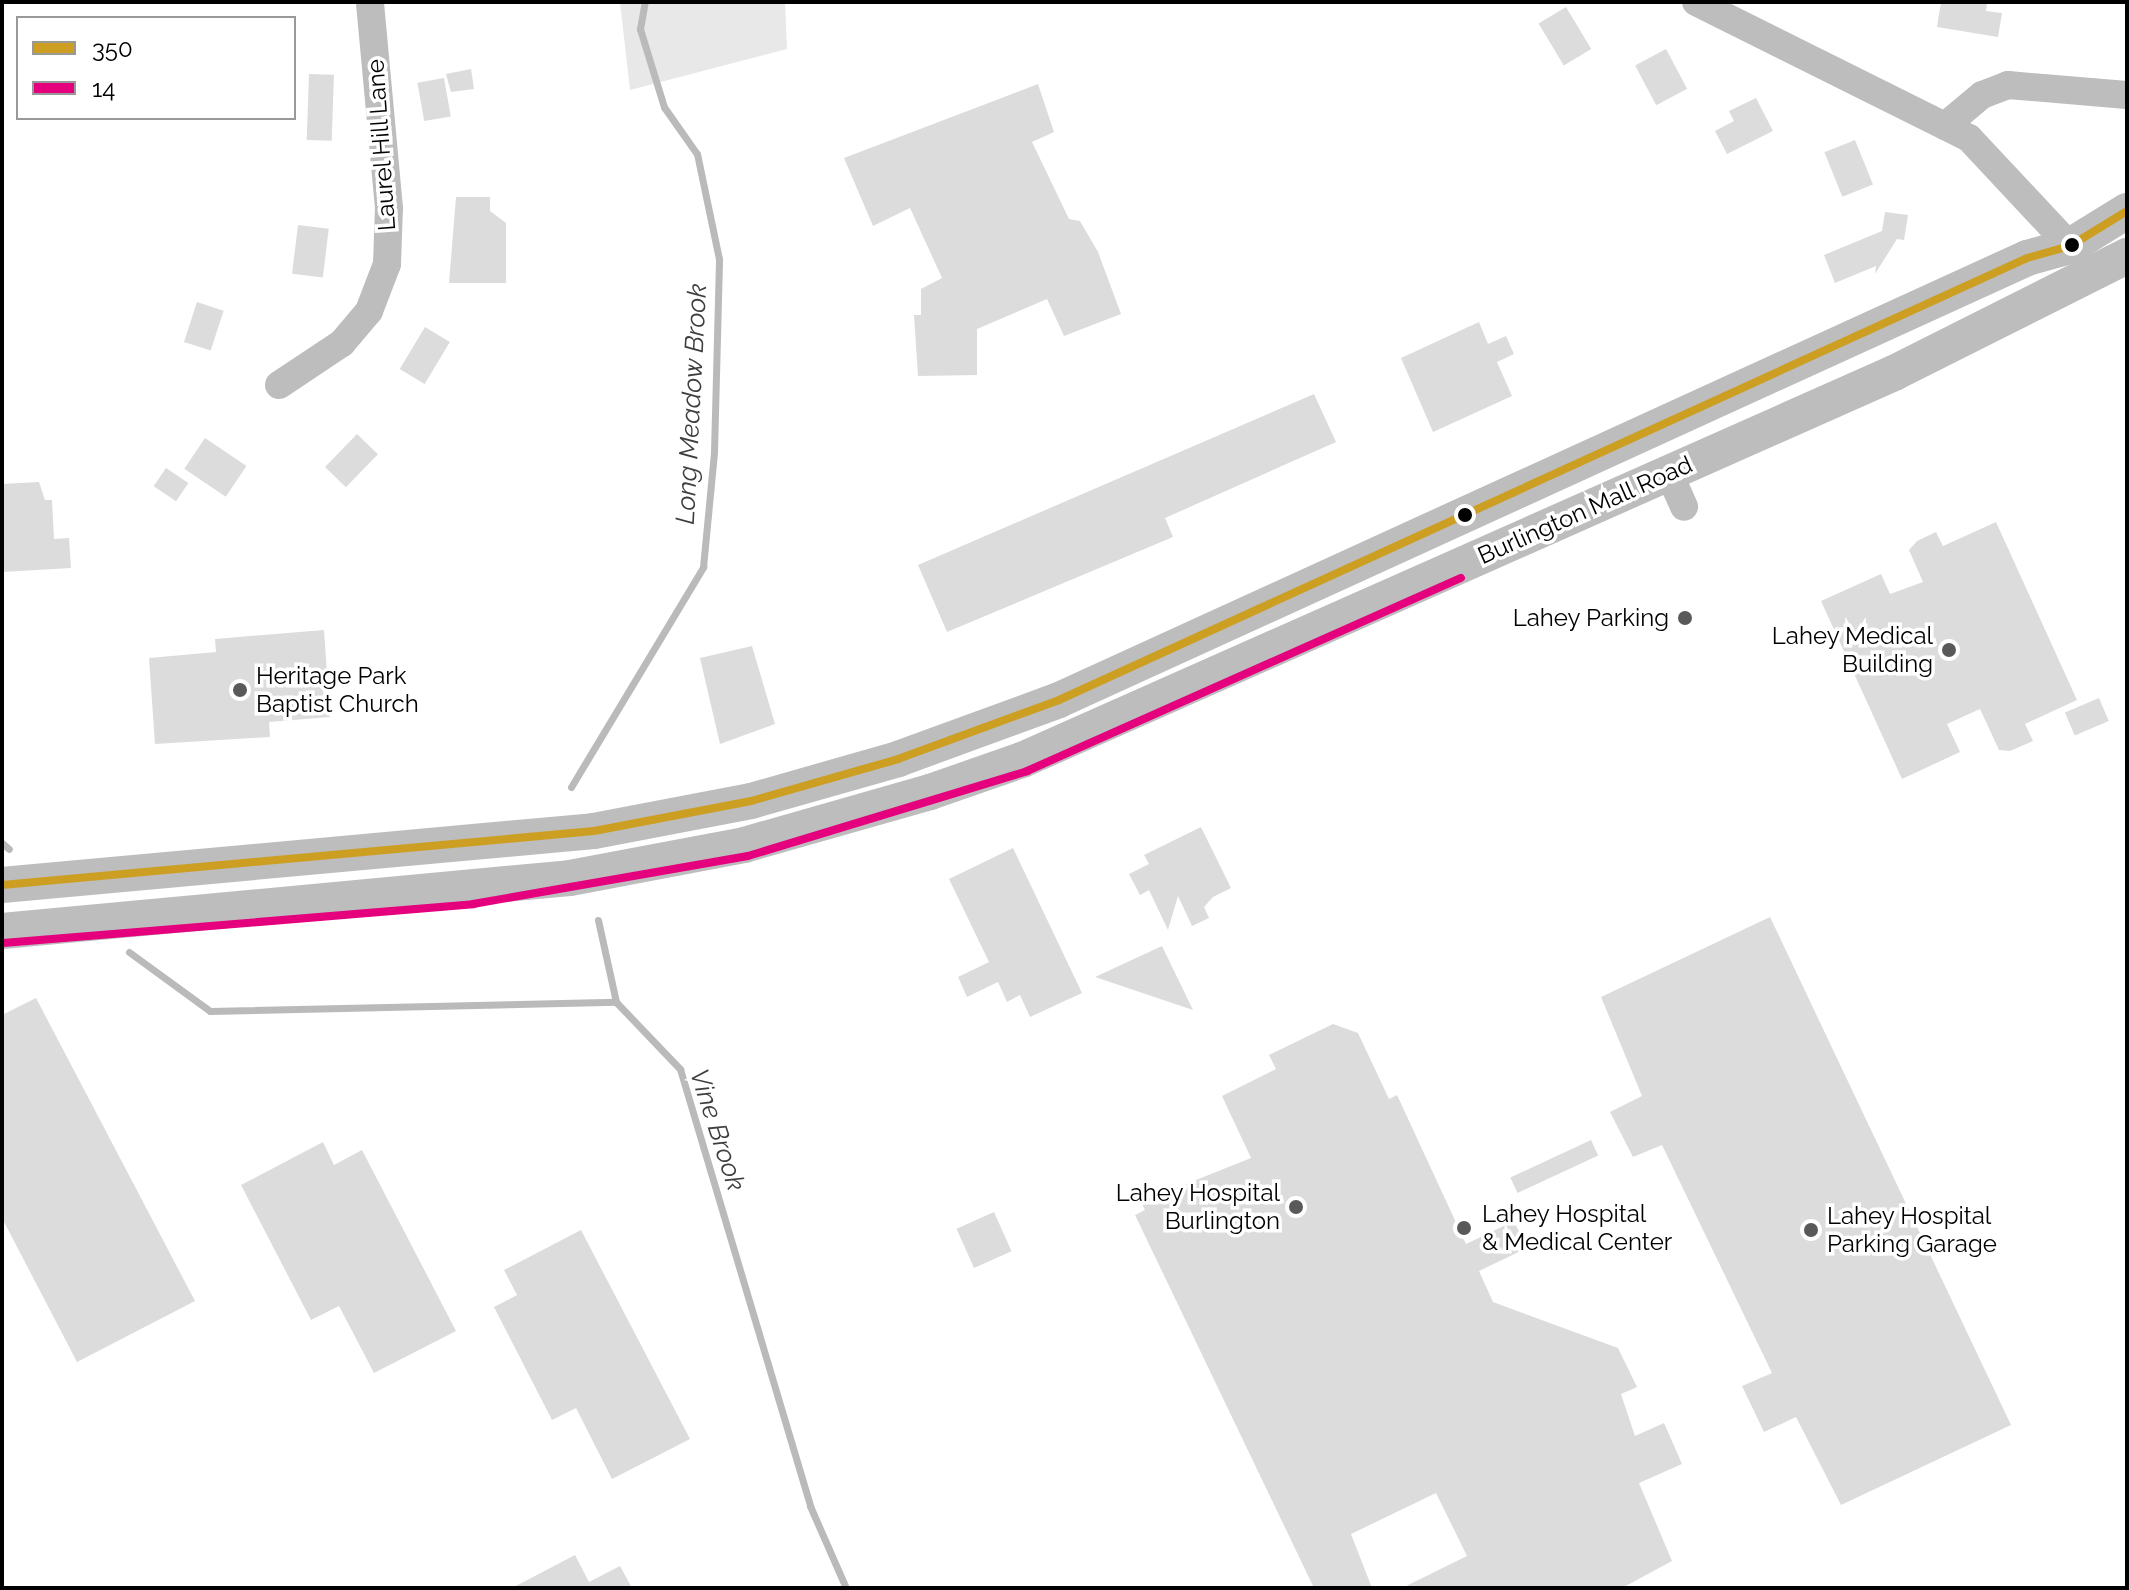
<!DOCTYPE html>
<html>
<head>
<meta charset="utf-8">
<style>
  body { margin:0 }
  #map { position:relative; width:2129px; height:1590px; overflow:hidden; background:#fff; font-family:Raleway,sans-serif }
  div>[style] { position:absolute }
  .green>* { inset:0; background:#e8e8e8 }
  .stream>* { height:7px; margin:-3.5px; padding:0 3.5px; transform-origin:3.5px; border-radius:3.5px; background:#bababa }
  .building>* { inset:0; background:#dcdcdc; transform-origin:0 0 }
  .minor>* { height:28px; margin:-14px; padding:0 14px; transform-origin:14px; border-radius:14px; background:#bdbdbd }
  .major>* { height:36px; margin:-18px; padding:0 18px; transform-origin:18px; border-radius:18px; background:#bdbdbd }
  .bus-1>* { height:8px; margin:-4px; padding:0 4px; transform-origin:4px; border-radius:4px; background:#cc9f23 }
  .bus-2>* { height:8px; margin:-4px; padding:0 4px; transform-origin:4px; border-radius:4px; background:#e5007d }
  .dots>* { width:22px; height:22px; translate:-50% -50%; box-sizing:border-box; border:4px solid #fff; border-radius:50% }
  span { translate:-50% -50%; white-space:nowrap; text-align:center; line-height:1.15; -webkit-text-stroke:7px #fff; paint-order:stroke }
  .street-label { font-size:24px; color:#000 }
  .poi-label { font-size:24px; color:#000 }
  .right { translate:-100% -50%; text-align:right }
  .left { translate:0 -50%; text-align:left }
  .water-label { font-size:26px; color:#3e3e3e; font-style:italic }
  .frame { position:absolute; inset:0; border:4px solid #000; pointer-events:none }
  .legend { position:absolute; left:16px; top:16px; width:280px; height:104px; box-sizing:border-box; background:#fff; border:2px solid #999; margin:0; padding:10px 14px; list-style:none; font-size:24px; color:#000 }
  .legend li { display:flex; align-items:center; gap:16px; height:40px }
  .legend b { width:40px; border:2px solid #999 }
</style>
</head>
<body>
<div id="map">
  <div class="green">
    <i style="clip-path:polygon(620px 2px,785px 2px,787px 49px,630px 90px)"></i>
  </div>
  <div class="stream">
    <i style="left:571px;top:787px;width:257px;rotate:-59deg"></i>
    <i style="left:703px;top:567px;width:116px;rotate:-84.5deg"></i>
    <i style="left:714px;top:452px;width:193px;rotate:-88.5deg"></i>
    <i style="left:719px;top:259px;width:107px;rotate:-101.8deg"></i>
    <i style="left:697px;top:154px;width:57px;rotate:-125.1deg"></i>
    <i style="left:664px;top:107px;width:82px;rotate:-107.1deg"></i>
    <i style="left:640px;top:29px;width:27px;rotate:-80deg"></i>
    <i style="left:2px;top:843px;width:9px;rotate:41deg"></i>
    <i style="left:598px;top:920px;width:84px;rotate:77.6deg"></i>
    <i style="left:129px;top:952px;width:100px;rotate:36.1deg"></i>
    <i style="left:210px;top:1011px;width:406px;rotate:-1.3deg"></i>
    <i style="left:616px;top:1002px;width:93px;rotate:46.3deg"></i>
    <i style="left:680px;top:1069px;width:456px;rotate:73.4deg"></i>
    <i style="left:810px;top:1506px;width:90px;rotate:66.3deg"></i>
  </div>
  <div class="building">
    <i style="clip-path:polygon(1941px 2px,1987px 4px,1986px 11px,2002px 13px,1998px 37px,1937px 27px)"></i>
    <i style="left:1566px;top:7px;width:49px;height:32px;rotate:59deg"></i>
    <i style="left:1666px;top:49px;width:45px;height:35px;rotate:62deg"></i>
    <i style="clip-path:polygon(471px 69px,474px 89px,451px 92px,446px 74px)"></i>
    <i style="left:309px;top:74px;width:25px;height:66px;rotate:2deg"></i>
    <i style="left:444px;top:78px;width:39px;height:27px;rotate:80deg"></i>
    <i style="clip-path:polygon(1038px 84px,1054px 132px,1032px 142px,1069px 219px,1080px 221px,1098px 252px,1121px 314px,1064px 336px,1047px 299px,977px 329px,977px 375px,918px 376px,914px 315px,921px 315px,921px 289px,942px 278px,910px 208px,873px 226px,844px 158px)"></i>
    <i style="clip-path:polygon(1756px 98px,1773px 131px,1727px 154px,1715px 131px,1734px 121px,1729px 111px)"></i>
    <i style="left:1855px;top:140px;width:48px;height:33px;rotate:68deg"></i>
    <i style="clip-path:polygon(456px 197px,490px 197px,490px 211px,506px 223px,506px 283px,449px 283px)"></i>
    <i style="clip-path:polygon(1885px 212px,1908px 215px,1904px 240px,1897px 239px,1875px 274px,1876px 266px,1835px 283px,1824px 255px,1882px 231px)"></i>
    <i style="left:298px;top:225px;width:31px;height:49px;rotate:7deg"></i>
    <i style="left:197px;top:302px;width:28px;height:42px;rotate:18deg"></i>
    <i style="clip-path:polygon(1479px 322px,1488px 344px,1506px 336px,1514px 354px,1497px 362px,1512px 396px,1433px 432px,1401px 358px)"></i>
    <i style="left:425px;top:327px;width:29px;height:49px;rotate:31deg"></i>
    <i style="clip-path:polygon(1314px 394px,1336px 442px,1165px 518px,1173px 537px,947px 632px,918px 565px)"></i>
    <i style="left:357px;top:434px;width:29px;height:46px;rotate:44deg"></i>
    <i style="left:205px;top:438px;width:50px;height:37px;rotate:34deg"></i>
    <i style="left:166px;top:468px;width:27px;height:22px;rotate:34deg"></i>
    <i style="clip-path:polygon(39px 482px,45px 500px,52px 500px,54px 539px,69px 538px,71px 568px,2px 572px,2px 484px)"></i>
    <i style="clip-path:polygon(1996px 522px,2077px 700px,2025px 724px,2033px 741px,2010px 751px,1999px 750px,1980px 709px,1947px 724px,1960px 752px,1902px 779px,1821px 601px,1881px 574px,1890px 594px,1923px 582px,1909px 550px,1917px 541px,1936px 532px,1943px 546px)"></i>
    <i style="clip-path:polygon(324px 630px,330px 717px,269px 722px,270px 737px,155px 744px,149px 658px,216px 652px,215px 639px)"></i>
    <i style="clip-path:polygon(752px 646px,775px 724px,720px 744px,700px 658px)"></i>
    <i style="left:2099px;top:698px;width:25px;height:37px;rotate:67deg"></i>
    <i style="clip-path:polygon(1201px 827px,1231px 888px,1213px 897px,1204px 907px,1209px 918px,1192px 926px,1178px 896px,1168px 930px,1149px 890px,1140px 895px,1129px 874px,1149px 864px,1144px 855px)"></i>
    <i style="clip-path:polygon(1013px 848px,1082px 993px,1030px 1017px,1020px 995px,1007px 1002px,998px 982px,967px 997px,958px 977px,989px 962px,949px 879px)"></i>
    <i style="clip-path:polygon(1770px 917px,2011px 1425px,1841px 1505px,1796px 1417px,1764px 1432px,1742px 1386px,1772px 1373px,1662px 1145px,1633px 1157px,1610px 1112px,1642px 1096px,1601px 997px)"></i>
    <i style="clip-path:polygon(1162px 946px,1193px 1010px,1095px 977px)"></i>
    <i style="clip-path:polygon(36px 998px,195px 1301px,77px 1362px,2px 1218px,2px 1015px)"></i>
    <i style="clip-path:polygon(1333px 1024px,1358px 1033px,1389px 1099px,1397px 1095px,1466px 1244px,1514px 1221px,1527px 1248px,1479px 1271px,1493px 1302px,1618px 1348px,1637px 1387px,1621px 1394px,1635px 1436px,1664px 1423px,1682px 1464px,1639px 1483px,1672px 1561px,1622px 1588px,1402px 1588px,1467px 1556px,1436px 1493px,1351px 1534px,1372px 1588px,1314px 1588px,1135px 1215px,1145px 1210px,1141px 1202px,1251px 1158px,1222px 1096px,1276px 1069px,1269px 1055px)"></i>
    <i style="left:1591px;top:1140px;width:17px;height:89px;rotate:65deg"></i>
    <i style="clip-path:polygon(323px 1142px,334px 1165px,362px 1150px,456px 1331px,374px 1373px,339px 1306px,311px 1320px,241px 1185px)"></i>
    <i style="left:994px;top:1212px;width:43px;height:41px;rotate:66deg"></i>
    <i style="clip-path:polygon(581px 1230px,690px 1439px,612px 1479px,576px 1408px,552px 1420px,494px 1307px,517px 1295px,504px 1270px)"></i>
    <i style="clip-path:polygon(575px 1555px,589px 1582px,620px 1566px,632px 1588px,512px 1588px)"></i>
  </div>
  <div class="minor">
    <i style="left:1696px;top:2px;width:305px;rotate:26.5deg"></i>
    <i style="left:1969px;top:138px;width:148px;rotate:46.9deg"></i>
    <i style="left:1945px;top:126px;width:48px;rotate:-40deg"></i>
    <i style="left:1982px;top:95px;width:28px;rotate:-21deg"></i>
    <i style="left:2008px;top:85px;width:119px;rotate:4.8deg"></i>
    <i style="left:279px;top:385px;width:76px;rotate:-33.7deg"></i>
    <i style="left:342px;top:343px;width:42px;rotate:-49.8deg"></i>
    <i style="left:369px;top:311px;width:50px;rotate:-69deg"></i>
    <i style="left:387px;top:264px;width:56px;rotate:-88deg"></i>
    <i style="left:389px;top:208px;width:207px;rotate:-95.3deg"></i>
    <i style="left:1669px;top:473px;width:37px;rotate:66deg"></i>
  </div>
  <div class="major">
    <i style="left:2px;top:885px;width:594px;rotate:-5.21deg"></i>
    <i style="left:594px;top:831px;width:160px;rotate:-10.8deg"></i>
    <i style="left:751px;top:801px;width:153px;rotate:-15.9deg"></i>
    <i style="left:898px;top:759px;width:171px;rotate:-20.1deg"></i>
    <i style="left:1059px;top:700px;width:1064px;rotate:-24.54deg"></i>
    <i style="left:2027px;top:258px;width:45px;rotate:-15.6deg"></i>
    <i style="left:2070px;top:246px;width:67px;rotate:-31.6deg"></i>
    <i style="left:2px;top:931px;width:570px;rotate:-5.33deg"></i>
    <i style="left:570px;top:878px;width:177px;rotate:-10.7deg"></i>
    <i style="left:744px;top:845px;width:193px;rotate:-15.9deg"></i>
    <i style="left:930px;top:792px;width:97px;rotate:-19.2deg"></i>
    <i style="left:1022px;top:760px;width:954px;rotate:-23.93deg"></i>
    <i style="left:1894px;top:373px;width:261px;rotate:-26.7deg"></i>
  </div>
  <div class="bus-1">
    <i style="left:2px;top:885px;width:594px;rotate:-5.21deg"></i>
    <i style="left:594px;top:831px;width:160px;rotate:-10.8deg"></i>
    <i style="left:751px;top:801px;width:153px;rotate:-15.9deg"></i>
    <i style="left:898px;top:759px;width:171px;rotate:-20.1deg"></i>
    <i style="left:1059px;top:700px;width:1064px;rotate:-24.54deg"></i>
    <i style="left:2027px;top:258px;width:45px;rotate:-15.6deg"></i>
    <i style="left:2070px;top:246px;width:67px;rotate:-31.6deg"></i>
  </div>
  <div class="bus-2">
    <i style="left:3px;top:943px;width:472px;rotate:-4.7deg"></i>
    <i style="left:473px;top:904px;width:279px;rotate:-9.9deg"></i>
    <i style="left:748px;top:856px;width:292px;rotate:-16.9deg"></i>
    <i style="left:1027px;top:771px;width:475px;rotate:-24deg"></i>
  </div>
  <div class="dots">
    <i style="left:2072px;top:245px;background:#000"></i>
    <i style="left:1465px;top:515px;background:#000"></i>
    <i style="left:1685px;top:618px;background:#595959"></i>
    <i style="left:1949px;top:650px;background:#595959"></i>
    <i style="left:240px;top:690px;background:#595959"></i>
    <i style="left:1296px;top:1207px;background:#595959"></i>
    <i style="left:1464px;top:1228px;background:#595959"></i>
    <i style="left:1811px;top:1230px;background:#595959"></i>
  </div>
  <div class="street-label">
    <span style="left:381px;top:145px;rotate:-94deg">Laurel Hill Lane</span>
    <span style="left:1585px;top:510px;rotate:-24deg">Burlington Mall Road</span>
  </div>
  <div class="poi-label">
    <span class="right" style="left:1669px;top:618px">Lahey Parking</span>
    <span class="right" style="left:1933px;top:650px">Lahey Medical<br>Building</span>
    <span class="left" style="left:256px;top:690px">Heritage Park<br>Baptist Church</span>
    <span class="right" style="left:1280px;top:1207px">Lahey Hospital<br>Burlington</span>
    <span class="left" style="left:1482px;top:1228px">Lahey Hospital<br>&amp; Medical Center</span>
    <span class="left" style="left:1827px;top:1230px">Lahey Hospital<br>Parking Garage</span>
  </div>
  <div class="water-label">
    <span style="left:692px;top:404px;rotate:-87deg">Long Meadow Brook</span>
    <span style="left:717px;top:1130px;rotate:72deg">Vine Brook</span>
  </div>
  <div class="frame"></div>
  <ul class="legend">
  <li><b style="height:10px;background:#cc9f23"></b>350</li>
  <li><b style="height:10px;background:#e5007d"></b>14</li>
  </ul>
</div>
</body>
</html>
